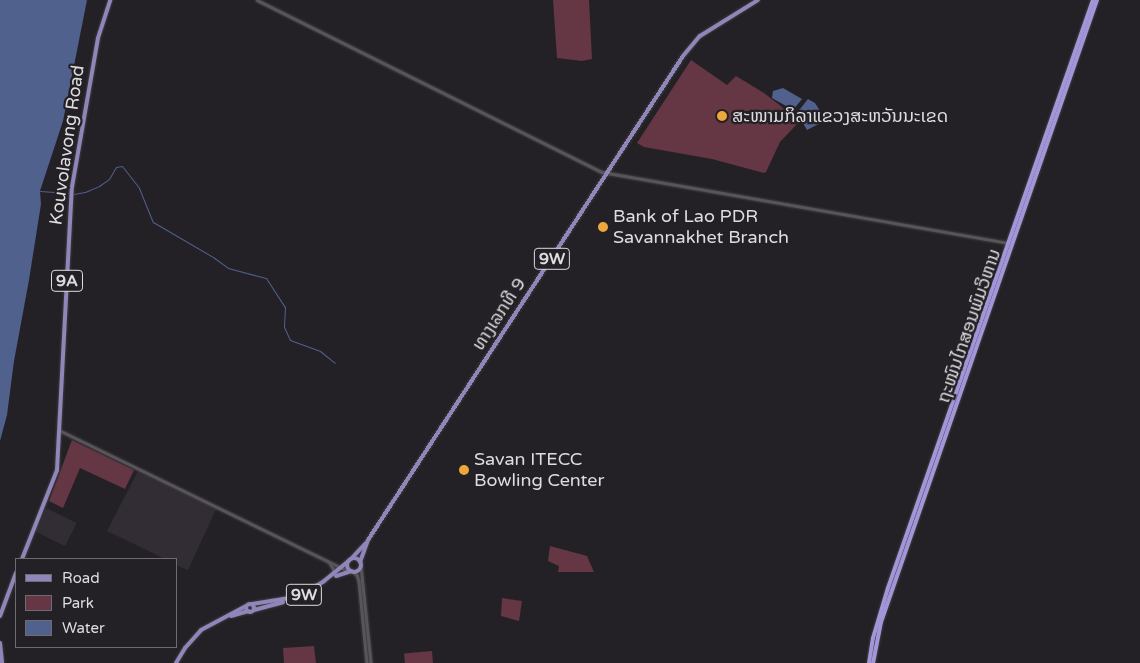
<!DOCTYPE html>
<html>
<head>
<meta charset="utf-8">
<style>
  body { margin:0 }
  #map { position:relative; width:1140px; height:663px; overflow:hidden; background:#242126; font-family:"Varela Round","Noto Sans Lao",sans-serif }
  div>[style] { position:absolute }
  .built>* { inset:0; background:#322c34; transform-origin:0 0 }
  .green>* { inset:0; background:#653643; transform-origin:0 0 }
  .water>* { inset:0; background:#50618d }
  .stream>* { height:1px; margin:-0.5px; padding:0 0.5px; transform-origin:0.5px; border-radius:0.5px; background:#50618d }
  .roads { filter:drop-shadow(0 0 1px #403d41) drop-shadow(0 0 1px #403d41) }
  .tertiary>* { height:2.5px; margin:-1.25px; padding:0 1.25px; transform-origin:1.25px; border-radius:1.25px; background:#58555a }
  .primary>* { height:4px; margin:-2px; padding:0 2px; transform-origin:2px; border-radius:2px; background:#8f86b9 }
  .primary>.ring { margin:-2px; padding:0; box-sizing:content-box; background:none; border:4px solid #8f86b9; border-radius:50% }
  .trunk>* { height:4px; margin:-2px; padding:0 2px; transform-origin:2px; border-radius:2px; background:#a296d8 }
  .dots>* { width:14px; height:14px; translate:-50% -50%; box-sizing:border-box; border:2px solid #242126; border-radius:50% }
  span { translate:-50% -50%; white-space:nowrap; text-align:center; line-height:1.15; -webkit-text-stroke:4.5px #242126; paint-order:stroke }
  .shield-label span { padding:1px 4px; background:#242126; border:1px solid; border-radius:4px; -webkit-text-stroke-width:0 }
  .shield-label { font-size:16px; color:#dedcdf; font-weight:700 }
  .poi-label { font-size:18px; color:#dedcdf }
  .left { translate:0 -50%; text-align:left }
  .street-label { font-size:18px; color:#dedcdf }
  .legend { position:absolute; left:15px; top:558px; width:162px; height:90px; box-sizing:border-box; background:#242126; border:1px solid #6e6c70; margin:0; padding:6px 9px; list-style:none; font-size:15px; color:#dedcdf }
  .legend li { display:flex; align-items:center; gap:10px; height:25px }
  .legend b { width:25px; border:1px solid #6e6c70 }
</style>
</head>
<body>
<div id="map">
  <div class="built">
    <i style="clip-path:polygon(138px 471px,216px 509px,188px 570px,176px 565px,176px 559px,165px 559px,107px 531px)"></i>
    <i style="left:46px;top:508px;width:34px;height:26px;rotate:26deg"></i>
  </div>
  <div class="green">
    <i style="clip-path:polygon(553px 0,589px 0,592px 59px,582px 61px,557px 58px)"></i>
    <i style="clip-path:polygon(691px 60px,727px 85px,736px 76px,764px 93px,782px 107px,797px 124px,780px 142px,766px 172px,764px 173px,712px 159px,644px 147px,637px 143px)"></i>
    <i style="clip-path:polygon(72px 440px,134px 470px,125px 489px,80px 468px,63px 508px,49px 501px)"></i>
    <i style="clip-path:polygon(550px 546px,587px 556px,594px 572px,558px 572px,559px 566px,548px 561px)"></i>
    <i style="clip-path:polygon(502px 598px,522px 601px,519px 621px,501px 616px)"></i>
    <i style="clip-path:polygon(314px 646px,316px 663px,284px 663px,283px 648px)"></i>
    <i style="left:432px;top:651px;width:12px;height:28px;rotate:85deg"></i>
  </div>
  <div class="water">
    <i style="clip-path:polygon(0 0,87px 0,63px 121px,40px 191px,41px 204px,29px 280px,14px 361px,7px 415px,0 441px)"></i>
    <i style="clip-path:polygon(783px 88px,802px 99px,793px 110px,772px 98px,773px 91px)"></i>
    <i style="clip-path:polygon(808px 99px,815px 103px,826px 120px,807px 130px,797px 113px)"></i>
  </div>
  <div class="stream">
    <i style="left:40px;top:191px;width:29px;rotate:4deg"></i>
    <i style="left:74px;top:194px;width:11px;rotate:-10deg"></i>
    <i style="left:85px;top:192px;width:15px;rotate:-23deg"></i>
    <i style="left:99px;top:186px;width:12px;rotate:-35deg"></i>
    <i style="left:109px;top:179px;width:14px;rotate:-60deg"></i>
    <i style="left:116px;top:167px;width:6px;rotate:-9deg"></i>
    <i style="left:122px;top:166px;width:28px;rotate:52deg"></i>
    <i style="left:139px;top:188px;width:37px;rotate:68deg"></i>
    <i style="left:153px;top:222px;width:69px;rotate:30.3deg"></i>
    <i style="left:213px;top:257px;width:19px;rotate:36deg"></i>
    <i style="left:228px;top:268px;width:39px;rotate:15deg"></i>
    <i style="left:266px;top:278px;width:35px;rotate:57deg"></i>
    <i style="left:285px;top:307px;width:20px;rotate:93deg"></i>
    <i style="left:284px;top:327px;width:14px;rotate:65deg"></i>
    <i style="left:290px;top:340px;width:32px;rotate:20deg"></i>
    <i style="left:320px;top:351px;width:19px;rotate:39deg"></i>
  </div>
  <div class="roads">
    <div class="tertiary">
      <i style="left:257px;top:0;width:385px;rotate:26.5deg"></i>
      <i style="left:602px;top:172px;width:412px;rotate:9.9deg"></i>
      <i style="left:59px;top:430px;width:322px;rotate:26deg"></i>
      <i style="left:330px;top:563px;width:8px;rotate:60deg"></i>
      <i style="left:334px;top:570px;width:4px;rotate:104deg"></i>
      <i style="left:361px;top:566px;width:98px;rotate:84.1deg"></i>
      <i style="left:352px;top:571px;width:6px;rotate:39deg"></i>
      <i style="left:357px;top:575px;width:6px;rotate:72deg"></i>
      <i style="left:359px;top:581px;width:82px;rotate:84.4deg"></i>
    </div>
    <div class="primary">
      <i class="ring" style="left:347px;top:558px;width:10px;height:10px"></i>
      <i style="left:22px;top:559px;width:96px;rotate:-68.5deg"></i>
      <i style="left:57px;top:470px;width:283px;rotate:-87deg"></i>
      <i style="left:72px;top:187px;width:151px;rotate:-80.1deg"></i>
      <i style="left:98px;top:38px;width:40px;rotate:-72deg"></i>
      <i style="left:351px;top:559px;width:21px;rotate:-47deg"></i>
      <i style="left:360px;top:562px;width:23px;rotate:-70deg"></i>
      <i style="left:368px;top:540px;width:577px;rotate:-56.94deg"></i>
      <i style="left:683px;top:56px;width:26px;rotate:-50deg"></i>
      <i style="left:700px;top:36px;width:68px;rotate:-31.8deg"></i>
      <i style="left:336px;top:576px;width:16px;rotate:-18deg"></i>
      <i class="ring" style="left:246px;top:604px;width:4px;height:4px"></i>
      <i style="left:252px;top:604px;width:38px;rotate:-9deg"></i>
      <i style="left:290px;top:598px;width:17px;rotate:-21deg"></i>
      <i style="left:306px;top:592px;width:21px;rotate:-31deg"></i>
      <i style="left:324px;top:581px;width:32px;rotate:-39deg"></i>
      <i style="left:254px;top:610px;width:30px;rotate:-15deg"></i>
      <i style="left:0;top:616px;width:46px;rotate:-69.6deg"></i>
      <i style="left:231px;top:616px;width:18px;rotate:-16deg"></i>
      <i style="left:0;top:643px;width:20px;rotate:84deg"></i>
      <i style="left:176px;top:663px;width:17px;rotate:-59deg"></i>
      <i style="left:185px;top:648px;width:24px;rotate:-48deg"></i>
      <i style="left:201px;top:630px;width:51px;rotate:-28.1deg"></i>
    </div>
    <div class="trunk">
      <i style="left:869px;top:663px;width:25px;rotate:-81deg"></i>
      <i style="left:873px;top:638px;width:52px;rotate:-73.3deg"></i>
      <i style="left:888px;top:588px;width:623px;rotate:-70.78deg"></i>
      <i style="left:873px;top:663px;width:42px;rotate:-79deg"></i>
      <i style="left:881px;top:622px;width:658px;rotate:-70.85deg"></i>
    </div>
  </div>
  <div class="dots">
    <i style="left:722px;top:116px;background:#eda83b"></i>
    <i style="left:603px;top:227px;background:#eda83b"></i>
    <i style="left:464px;top:470px;background:#eda83b"></i>
  </div>
  <div class="shield-label">
    <span style="left:552px;top:259px">9W</span>
    <span style="left:67px;top:281px">9A</span>
    <span style="left:304px;top:595px">9W</span>
  </div>
  <div class="poi-label">
    <span class="left" style="left:732px;top:116px">ສະໜາມກິລາແຂວງສະຫວັນນະເຂດ</span>
    <span class="left" style="left:613px;top:227px">Bank of Lao PDR<br>Savannakhet Branch</span>
    <span class="left" style="left:474px;top:470px">Savan ITECC<br>Bowling Center</span>
  </div>
  <div class="street-label">
    <span style="left:67px;top:145px;rotate:-82deg">Kouvolavong Road</span>
    <span style="left:499px;top:314px;rotate:-57deg">ທາງເລກທີ 9</span>
    <span style="left:969px;top:326px;rotate:-71deg">ຖະໜົນໄກສອນພົມວິຫານ</span>
  </div>
  <ul class="legend">
  <li><b style="height:6px;background:#8f86b9"></b>Road</li>
  <li><b style="height:14px;background:#653643"></b>Park</li>
  <li><b style="height:14px;background:#50618d"></b>Water</li>
  </ul>
</div>
</body>
</html>
